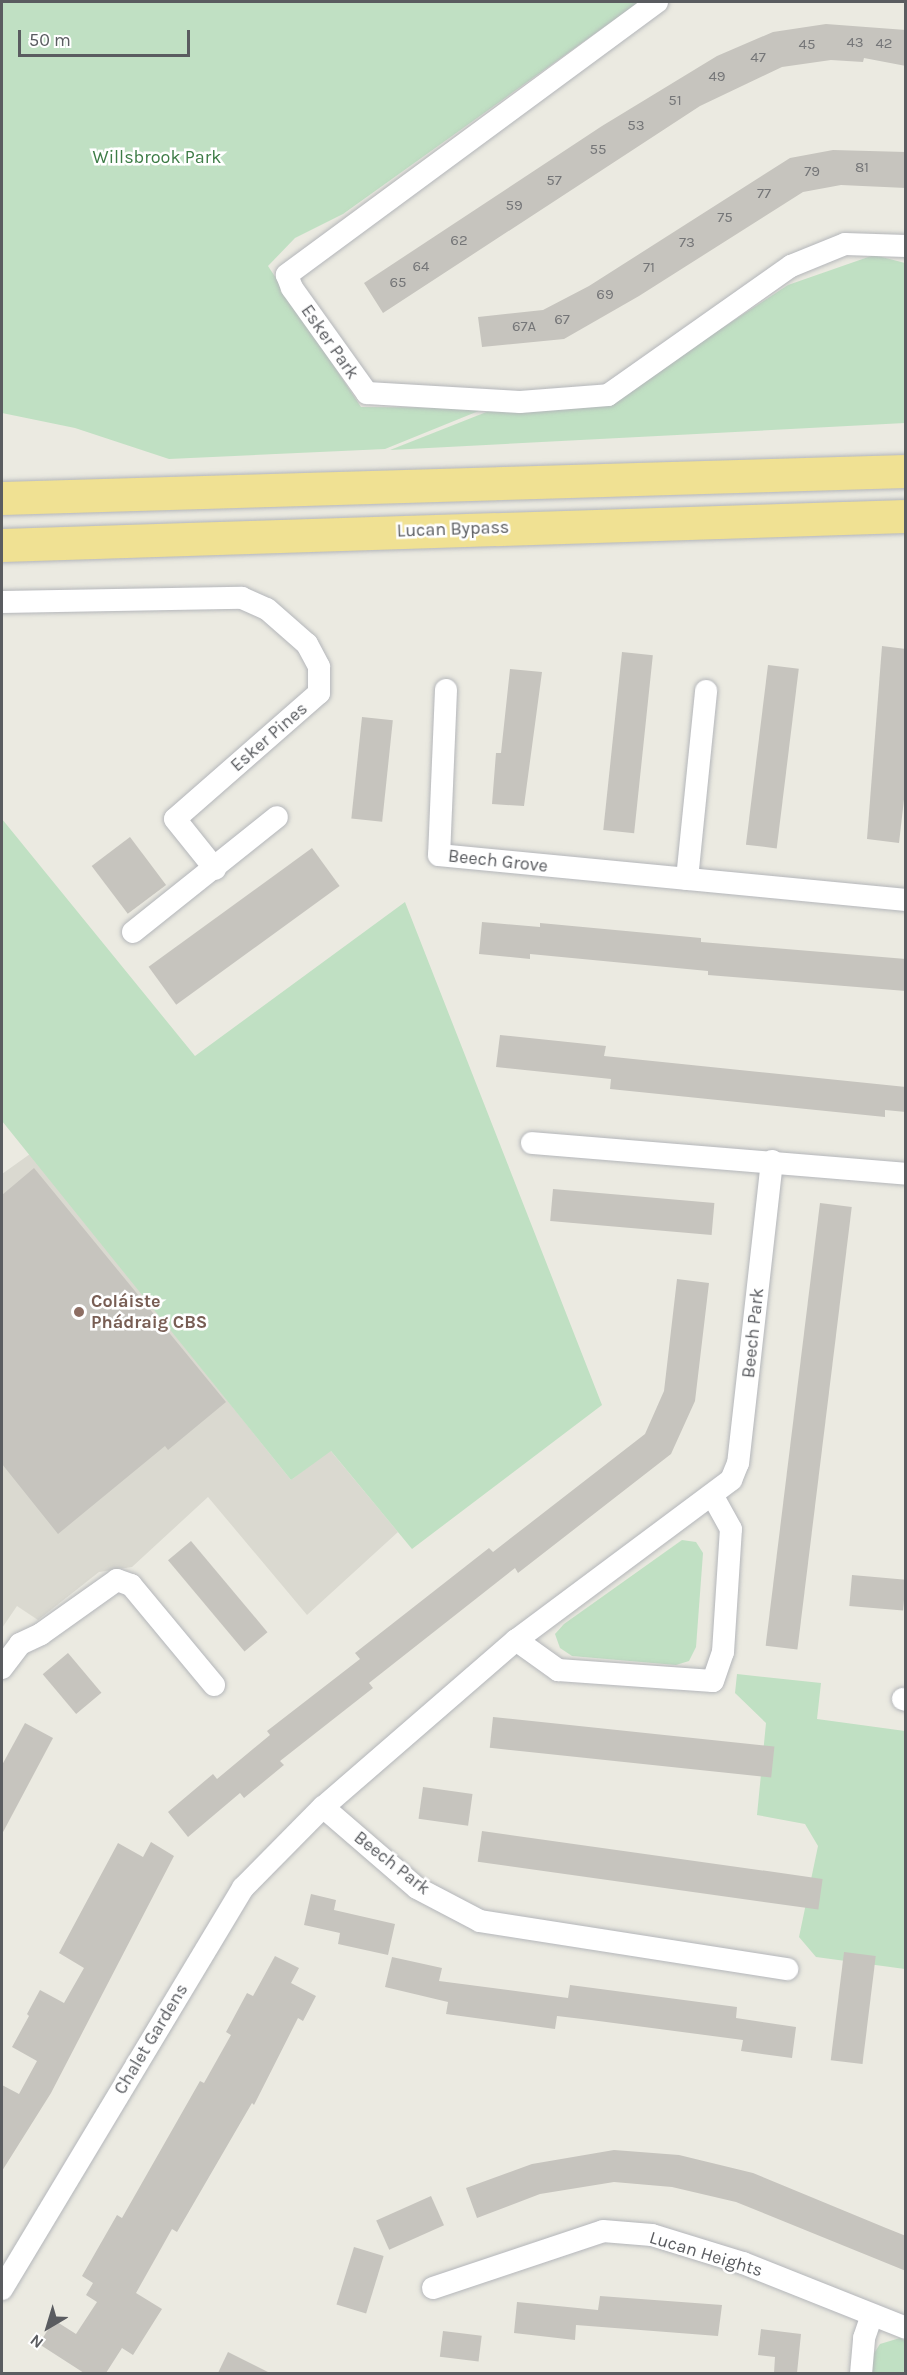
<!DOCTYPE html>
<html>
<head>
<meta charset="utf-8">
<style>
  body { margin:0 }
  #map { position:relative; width:907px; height:2375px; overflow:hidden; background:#ebeae1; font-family:Karla,sans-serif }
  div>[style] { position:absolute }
  .education>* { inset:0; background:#dad9d0 }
  .green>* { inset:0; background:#c0e0c3 }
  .building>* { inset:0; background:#c6c4be; transform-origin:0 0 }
  .roads { filter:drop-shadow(0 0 2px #b4b6ba) drop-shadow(0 0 2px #b4b6ba) }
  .street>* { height:22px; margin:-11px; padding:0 11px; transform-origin:11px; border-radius:11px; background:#fff }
  .highway>* { height:33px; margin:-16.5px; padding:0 16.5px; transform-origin:16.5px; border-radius:16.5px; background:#f0e193 }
  .dots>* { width:16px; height:16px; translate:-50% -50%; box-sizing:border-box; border:3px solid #fff; border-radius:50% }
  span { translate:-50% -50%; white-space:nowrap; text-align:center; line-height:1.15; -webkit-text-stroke:5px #fff; paint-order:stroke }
  .number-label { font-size:15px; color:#757678 }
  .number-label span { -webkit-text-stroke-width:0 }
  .park-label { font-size:18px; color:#3d7c46 }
  .street-label { font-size:18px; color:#5a5c60 }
  .education-label { font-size:18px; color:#785e54; font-weight:700 }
  .left { translate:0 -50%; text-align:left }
  .frame { position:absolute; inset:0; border:3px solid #5a5c60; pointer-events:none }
  .north { position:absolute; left:18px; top:2297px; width:60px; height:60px; -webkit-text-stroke:4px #fff; paint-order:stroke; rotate:218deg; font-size:16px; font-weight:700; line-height:24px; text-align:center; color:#5a5c60 }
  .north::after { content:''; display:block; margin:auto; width:21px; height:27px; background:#5a5c60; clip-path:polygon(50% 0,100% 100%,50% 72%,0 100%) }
  .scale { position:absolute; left:18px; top:30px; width:172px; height:27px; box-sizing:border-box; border:3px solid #5a5c60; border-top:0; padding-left:8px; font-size:18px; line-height:21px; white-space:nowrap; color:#5a5c60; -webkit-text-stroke:4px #fff; paint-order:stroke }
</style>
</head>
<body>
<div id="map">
  <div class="education">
    <i style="clip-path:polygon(30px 1154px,291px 1480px,330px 1450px,398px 1532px,307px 1615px,208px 1497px,132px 1567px,99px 1572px,38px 1620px,17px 1606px,2px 1628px,2px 1174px)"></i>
  </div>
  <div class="green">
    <i style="clip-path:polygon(2px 2px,639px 2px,343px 214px,295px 238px,268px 266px,361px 407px,486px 408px,385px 449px,169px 459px,75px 428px,2px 413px)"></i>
    <i style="clip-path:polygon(874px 255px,905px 263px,905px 423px,390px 450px,489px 411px,610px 401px,788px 285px)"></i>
    <i style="clip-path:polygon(2px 819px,195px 1056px,405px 902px,602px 1405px,412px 1549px,331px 1451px,291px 1480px,2px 1121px)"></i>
    <i style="clip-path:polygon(682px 1540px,696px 1542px,703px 1553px,696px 1647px,689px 1661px,676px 1665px,572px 1656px,560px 1648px,555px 1634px,564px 1624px)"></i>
    <i style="clip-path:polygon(737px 1674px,821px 1683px,817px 1719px,905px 1731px,905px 1969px,816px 1957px,799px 1937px,818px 1846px,805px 1824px,757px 1815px,766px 1723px,735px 1693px)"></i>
    <i style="clip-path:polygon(900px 2338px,905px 2341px,905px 2373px,870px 2374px,871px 2358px,880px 2344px)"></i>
  </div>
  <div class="building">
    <i style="clip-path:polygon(826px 24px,906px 30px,906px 66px,864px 58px,863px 62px,831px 60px,782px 67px,700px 106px,383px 313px,364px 283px,602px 126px,717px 56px,773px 32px)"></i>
    <i style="clip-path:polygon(833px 150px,906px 152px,906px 188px,841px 185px,803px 192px,639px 296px,564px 339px,482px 347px,478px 317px,543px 310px,589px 286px,790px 158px)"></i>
    <i style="clip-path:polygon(882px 646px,906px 649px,906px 782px,899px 843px,867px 839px)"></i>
    <i style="left:622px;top:652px;width:31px;height:179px;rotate:6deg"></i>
    <i style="left:768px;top:665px;width:31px;height:181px;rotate:7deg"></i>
    <i style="clip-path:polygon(510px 669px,542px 672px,524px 806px,492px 804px,496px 753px,501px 753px)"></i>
    <i style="left:362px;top:717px;width:31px;height:102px;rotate:6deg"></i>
    <i style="left:130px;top:837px;width:60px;height:48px;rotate:53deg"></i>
    <i style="left:312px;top:848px;width:47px;height:202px;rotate:54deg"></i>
    <i style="clip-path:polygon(482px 922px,540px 927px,540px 923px,701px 938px,701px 942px,906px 959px,906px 991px,733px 977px,708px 975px,708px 971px,530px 954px,530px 959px,479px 954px)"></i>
    <i style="clip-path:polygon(500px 1035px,606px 1046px,604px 1056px,906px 1087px,906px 1112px,885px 1110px,885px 1117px,610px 1089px,611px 1079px,496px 1067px)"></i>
    <i style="clip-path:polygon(34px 1168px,226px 1402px,168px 1450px,165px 1446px,58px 1534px,2px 1464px,2px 1195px)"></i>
    <i style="left:553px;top:1189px;width:162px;height:32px;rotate:5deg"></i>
    <i style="left:820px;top:1203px;width:32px;height:446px;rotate:7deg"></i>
    <i style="clip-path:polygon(677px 1279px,709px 1283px,695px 1401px,671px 1454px,518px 1573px,515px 1568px,369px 1683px,373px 1688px,280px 1761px,284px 1765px,244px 1798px,240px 1793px,188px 1837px,168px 1812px,213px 1774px,217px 1779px,270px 1735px,267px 1731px,360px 1659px,355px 1653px,489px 1548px,493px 1552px,645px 1434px,664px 1391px)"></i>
    <i style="left:191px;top:1541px;width:119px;height:30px;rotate:50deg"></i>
    <i style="left:852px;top:1575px;width:54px;height:31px;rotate:5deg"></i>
    <i style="left:68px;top:1653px;width:52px;height:33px;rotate:50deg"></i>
    <i style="left:493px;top:1717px;width:283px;height:31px;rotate:6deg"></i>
    <i style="clip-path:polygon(25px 1723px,53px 1738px,2px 1834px,2px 1765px)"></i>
    <i style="left:423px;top:1787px;width:50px;height:32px;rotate:8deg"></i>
    <i style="left:482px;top:1831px;width:344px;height:31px;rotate:8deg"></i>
    <i style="clip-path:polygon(151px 1842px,174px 1856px,51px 2093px,2px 2171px,2px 2085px,19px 2094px,37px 2061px,12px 2047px,29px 2016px,27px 2014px,40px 1990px,64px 2003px,84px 1968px,59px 1953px,118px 1843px,143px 1857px)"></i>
    <i style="clip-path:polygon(311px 1894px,336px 1900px,334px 1910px,395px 1924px,388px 1955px,338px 1944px,340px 1933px,304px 1925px)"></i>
    <i style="left:844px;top:1952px;width:32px;height:109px;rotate:7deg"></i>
    <i style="clip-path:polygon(275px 1956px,299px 1968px,291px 1983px,316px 1996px,303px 2021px,298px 2018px,254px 2105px,252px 2103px,177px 2232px,172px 2229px,136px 2293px,162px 2309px,133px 2355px,122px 2348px,106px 2373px,84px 2373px,39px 2344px,54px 2320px,76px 2334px,97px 2302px,86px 2295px,93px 2283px,82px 2276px,117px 2215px,122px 2218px,200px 2081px,204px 2083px,231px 2035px,226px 2032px,247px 1993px,253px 1996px)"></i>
    <i style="clip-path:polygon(392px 1957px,442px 1968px,439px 1981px,568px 1998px,570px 1985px,737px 2007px,736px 2018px,796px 2027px,792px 2058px,741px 2051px,743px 2040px,591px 2020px,557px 2016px,555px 2029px,446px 2014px,448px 2002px,385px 1987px)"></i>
    <i style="clip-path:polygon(614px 2150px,679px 2155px,753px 2173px,886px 2228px,906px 2236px,906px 2271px,736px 2202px,672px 2187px,614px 2182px,540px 2194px,477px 2218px,466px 2188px,532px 2164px)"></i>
    <i style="left:431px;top:2196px;width:32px;height:60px;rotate:66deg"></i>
    <i style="left:354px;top:2247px;width:31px;height:60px;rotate:17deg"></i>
    <i style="clip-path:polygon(600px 2296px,722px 2305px,718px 2336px,576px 2325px,575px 2340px,514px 2333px,517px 2302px,598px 2310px)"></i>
    <i style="clip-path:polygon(761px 2329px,801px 2334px,797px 2373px,774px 2373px,775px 2357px,758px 2355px)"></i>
    <i style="left:443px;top:2331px;width:39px;height:26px;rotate:7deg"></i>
    <i style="clip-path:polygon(228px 2352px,270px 2373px,218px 2373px)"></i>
  </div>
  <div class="roads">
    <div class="street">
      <i style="left:657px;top:2px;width:460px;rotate:143.6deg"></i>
      <i style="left:287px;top:275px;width:14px;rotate:69deg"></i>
      <i style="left:292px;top:288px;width:129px;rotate:54.5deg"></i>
      <i style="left:367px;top:393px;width:153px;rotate:3.4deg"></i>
      <i style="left:520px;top:402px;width:88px;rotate:-4.5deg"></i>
      <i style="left:608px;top:395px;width:224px;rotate:-35.2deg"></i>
      <i style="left:791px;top:266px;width:58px;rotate:-22.2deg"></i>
      <i style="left:845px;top:244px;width:61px;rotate:1.9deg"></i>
      <i style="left:2px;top:602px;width:240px;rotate:-1deg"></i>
      <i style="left:242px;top:598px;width:27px;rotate:24deg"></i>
      <i style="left:267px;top:609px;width:53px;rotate:41.2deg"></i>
      <i style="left:307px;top:644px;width:26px;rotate:62deg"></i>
      <i style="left:319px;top:667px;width:26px;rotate:90deg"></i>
      <i style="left:319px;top:693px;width:191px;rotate:138.8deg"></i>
      <i style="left:175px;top:819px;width:64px;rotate:51.3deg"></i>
      <i style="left:446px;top:690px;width:165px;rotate:92.4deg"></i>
      <i style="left:439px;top:855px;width:469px;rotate:5.5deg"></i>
      <i style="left:687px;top:879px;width:189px;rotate:-84.2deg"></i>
      <i style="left:133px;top:932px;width:184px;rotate:-38.6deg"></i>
      <i style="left:532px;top:1143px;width:375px;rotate:4.7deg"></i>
      <i style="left:772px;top:1161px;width:304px;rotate:96.4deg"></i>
      <i style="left:738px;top:1463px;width:18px;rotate:112deg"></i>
      <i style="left:731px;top:1480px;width:268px;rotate:143.3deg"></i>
      <i style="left:516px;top:1640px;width:255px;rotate:139.1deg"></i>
      <i style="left:323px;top:1807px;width:124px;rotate:40.8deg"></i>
      <i style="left:417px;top:1888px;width:71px;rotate:27.6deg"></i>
      <i style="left:480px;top:1921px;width:311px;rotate:8.9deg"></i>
      <i style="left:516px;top:1640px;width:52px;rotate:35.5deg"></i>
      <i style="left:558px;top:1670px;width:155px;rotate:4.1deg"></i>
      <i style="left:713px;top:1681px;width:31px;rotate:-71deg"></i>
      <i style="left:723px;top:1652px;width:123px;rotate:-86.3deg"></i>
      <i style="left:731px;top:1529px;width:38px;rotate:-119deg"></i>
      <i style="left:2px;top:1668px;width:30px;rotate:-53deg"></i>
      <i style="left:20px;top:1644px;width:23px;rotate:-25deg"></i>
      <i style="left:41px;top:1634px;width:93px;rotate:-35.4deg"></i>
      <i style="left:117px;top:1580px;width:15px;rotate:20deg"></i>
      <i style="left:131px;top:1585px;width:130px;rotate:50.3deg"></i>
      <i style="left:903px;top:1699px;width:3px;rotate:18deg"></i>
      <i style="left:433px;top:2288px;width:179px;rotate:-18.5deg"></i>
      <i style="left:603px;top:2231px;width:49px;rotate:4.7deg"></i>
      <i style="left:652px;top:2235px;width:95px;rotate:17.1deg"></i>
      <i style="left:743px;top:2263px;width:175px;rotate:21.7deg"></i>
      <i style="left:2px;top:2289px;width:468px;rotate:-59deg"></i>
      <i style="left:243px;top:1888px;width:114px;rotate:-45.4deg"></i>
      <i style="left:861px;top:2374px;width:36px;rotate:-85deg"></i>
      <i style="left:864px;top:2338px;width:24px;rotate:-71deg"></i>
    </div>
    <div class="highway">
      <i style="left:2px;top:498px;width:904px;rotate:-1.71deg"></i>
      <i style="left:2px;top:545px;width:904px;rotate:-1.84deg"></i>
    </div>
  </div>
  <div class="dots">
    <i style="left:79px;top:1312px;background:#8d6e63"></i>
  </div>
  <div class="number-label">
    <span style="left:855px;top:43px">43</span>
    <span style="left:884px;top:44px">42</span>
    <span style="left:807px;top:45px">45</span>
    <span style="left:758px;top:58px">47</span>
    <span style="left:717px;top:77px">49</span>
    <span style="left:675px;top:101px">51</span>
    <span style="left:636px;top:126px">53</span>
    <span style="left:598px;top:150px">55</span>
    <span style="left:862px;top:168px">81</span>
    <span style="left:812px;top:172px">79</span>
    <span style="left:554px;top:181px">57</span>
    <span style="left:764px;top:194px">77</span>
    <span style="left:514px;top:206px">59</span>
    <span style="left:725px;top:218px">75</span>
    <span style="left:459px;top:241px">62</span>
    <span style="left:687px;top:243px">73</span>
    <span style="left:421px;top:267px">64</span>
    <span style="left:649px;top:268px">71</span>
    <span style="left:398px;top:283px">65</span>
    <span style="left:605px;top:295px">69</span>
    <span style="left:562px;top:320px">67</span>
    <span style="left:524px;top:327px">67A</span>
  </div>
  <div class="park-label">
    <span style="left:157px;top:157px">Willsbrook Park</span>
  </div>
  <div class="street-label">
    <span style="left:330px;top:342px;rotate:55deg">Esker Park</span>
    <span style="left:453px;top:529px;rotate:-2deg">Lucan Bypass</span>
    <span style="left:269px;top:737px;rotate:-41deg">Esker Pines</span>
    <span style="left:498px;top:861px;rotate:6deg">Beech Grove</span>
    <span style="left:753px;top:1333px;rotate:-84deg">Beech Park</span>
    <span style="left:392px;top:1863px;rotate:38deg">Beech Park</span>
    <span style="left:151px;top:2039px;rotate:-59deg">Chalet Gardens</span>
    <span style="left:706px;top:2254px;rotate:17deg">Lucan Heights</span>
  </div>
  <div class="education-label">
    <span class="left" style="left:91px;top:1312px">Coláiste<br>Phádraig CBS</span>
  </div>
  <div class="frame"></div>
  <div class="north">N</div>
  <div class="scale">50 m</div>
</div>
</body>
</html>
